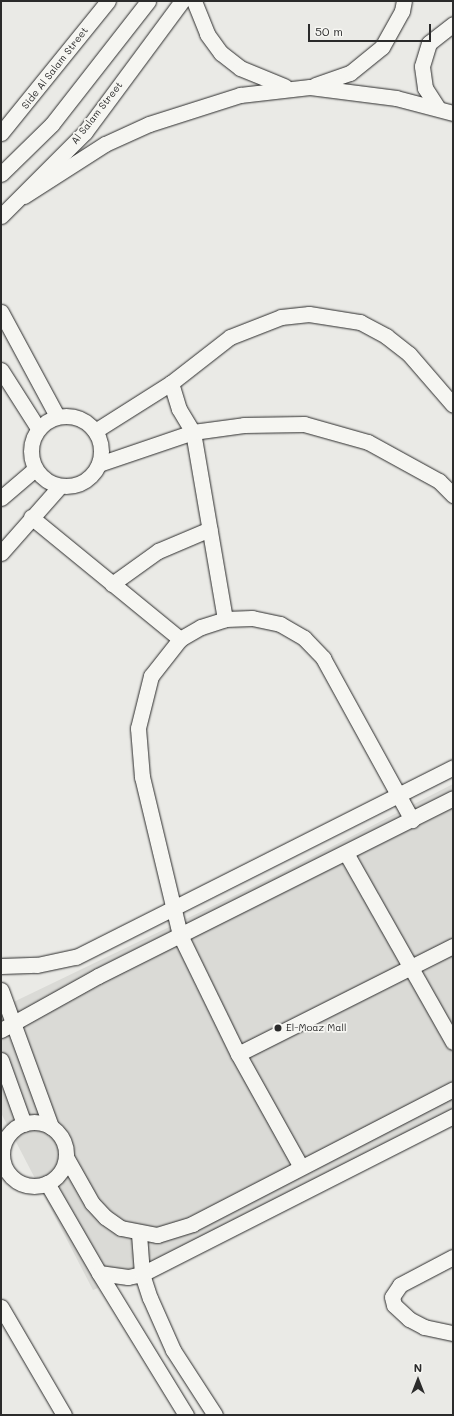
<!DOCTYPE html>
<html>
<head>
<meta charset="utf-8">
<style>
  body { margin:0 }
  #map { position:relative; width:454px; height:1416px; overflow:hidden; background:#eaeae6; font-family:Mali,sans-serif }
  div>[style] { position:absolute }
  .built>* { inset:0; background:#dadad6 }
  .roads { filter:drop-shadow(0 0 1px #2b2b2b) drop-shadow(0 0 1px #2b2b2b) }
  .minor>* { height:15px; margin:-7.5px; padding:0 7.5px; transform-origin:7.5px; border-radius:7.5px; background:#f6f6f2 }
  .minor>.ring { margin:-7.5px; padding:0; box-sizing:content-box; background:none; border:15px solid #f6f6f2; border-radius:50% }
  .dots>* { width:11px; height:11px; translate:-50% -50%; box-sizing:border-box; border:2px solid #f6f6f2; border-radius:50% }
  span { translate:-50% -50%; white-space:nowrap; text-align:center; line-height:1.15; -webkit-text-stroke:3.5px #f6f6f2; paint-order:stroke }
  .street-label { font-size:10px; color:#2b2b2b }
  .poi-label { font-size:10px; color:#2b2b2b }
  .left { translate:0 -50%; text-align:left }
  .frame { position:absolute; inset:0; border:2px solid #2b2b2b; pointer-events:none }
  .north { position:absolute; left:398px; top:1360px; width:40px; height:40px; -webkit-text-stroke:3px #f6f6f2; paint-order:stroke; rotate:0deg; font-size:11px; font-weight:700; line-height:16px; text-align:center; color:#2b2b2b }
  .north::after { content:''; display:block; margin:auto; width:14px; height:18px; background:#2b2b2b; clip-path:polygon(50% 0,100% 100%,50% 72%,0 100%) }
  .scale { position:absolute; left:308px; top:24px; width:123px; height:18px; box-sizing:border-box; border:2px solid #2b2b2b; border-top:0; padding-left:5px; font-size:12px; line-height:14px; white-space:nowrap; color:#2b2b2b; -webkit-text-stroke:3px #f6f6f2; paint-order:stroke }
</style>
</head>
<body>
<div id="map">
  <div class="built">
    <i style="clip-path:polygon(453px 784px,453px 1110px,146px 1269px,93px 1290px,1px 1113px,1px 1008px,275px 876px)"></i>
  </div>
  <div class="roads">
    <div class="minor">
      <i style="left:194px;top:1px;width:35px;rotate:68deg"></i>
      <i style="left:207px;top:34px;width:24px;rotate:54deg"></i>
      <i style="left:221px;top:53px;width:24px;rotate:38deg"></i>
      <i style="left:240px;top:68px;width:48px;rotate:22.2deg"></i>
      <i style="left:315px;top:85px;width:37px;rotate:-19deg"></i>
      <i style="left:350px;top:73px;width:41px;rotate:-39.1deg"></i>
      <i style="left:382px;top:47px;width:41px;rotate:-60.9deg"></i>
      <i style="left:402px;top:11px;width:10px;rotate:-79deg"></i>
      <i style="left:438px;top:108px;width:24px;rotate:-123deg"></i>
      <i style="left:425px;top:88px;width:22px;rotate:-98deg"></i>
      <i style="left:422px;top:66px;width:24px;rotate:-73deg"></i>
      <i style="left:429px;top:43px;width:31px;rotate:-38deg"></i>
      <i style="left:1px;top:133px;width:170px;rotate:-51deg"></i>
      <i style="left:1px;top:174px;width:71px;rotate:-44.4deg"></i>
      <i style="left:52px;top:124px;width:156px;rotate:-52deg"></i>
      <i style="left:24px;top:196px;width:96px;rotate:-32.7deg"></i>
      <i style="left:105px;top:144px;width:48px;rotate:-24.4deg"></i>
      <i style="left:149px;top:124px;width:96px;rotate:-17.7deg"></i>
      <i style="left:240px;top:95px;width:70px;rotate:-6.5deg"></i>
      <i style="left:310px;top:87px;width:87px;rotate:7.3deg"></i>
      <i style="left:396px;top:98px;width:59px;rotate:14.7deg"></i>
      <i style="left:1px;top:216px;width:119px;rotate:-45deg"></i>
      <i style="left:85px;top:132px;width:163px;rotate:-53.5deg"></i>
      <i style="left:1px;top:312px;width:118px;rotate:61.7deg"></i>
      <i style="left:1px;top:370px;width:69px;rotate:57.5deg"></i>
      <i style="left:171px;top:383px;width:27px;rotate:73deg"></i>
      <i style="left:179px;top:409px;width:27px;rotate:59deg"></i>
      <i style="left:193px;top:432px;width:190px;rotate:80.3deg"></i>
      <i class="ring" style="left:31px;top:416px;width:55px;height:55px"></i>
      <i style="left:95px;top:431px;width:90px;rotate:-32.3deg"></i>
      <i style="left:171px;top:383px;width:75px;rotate:-37.9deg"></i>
      <i style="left:230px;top:337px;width:55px;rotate:-21.4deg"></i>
      <i style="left:281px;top:317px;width:28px;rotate:-6deg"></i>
      <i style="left:309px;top:314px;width:52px;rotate:8.9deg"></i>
      <i style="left:360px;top:322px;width:30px;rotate:28deg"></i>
      <i style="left:386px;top:336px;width:29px;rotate:38deg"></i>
      <i style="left:409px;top:354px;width:67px;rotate:49.2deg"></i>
      <i style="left:99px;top:464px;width:99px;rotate:-18.8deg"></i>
      <i style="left:193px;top:432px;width:51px;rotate:-7.8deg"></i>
      <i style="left:244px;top:425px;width:60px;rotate:-1deg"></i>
      <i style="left:304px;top:424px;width:66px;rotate:15.7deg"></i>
      <i style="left:368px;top:442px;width:81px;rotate:28.8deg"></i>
      <i style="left:439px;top:481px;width:20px;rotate:45deg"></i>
      <i style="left:1px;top:498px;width:45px;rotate:-40.5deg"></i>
      <i style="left:31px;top:517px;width:193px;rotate:39.3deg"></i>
      <i style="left:1px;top:553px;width:89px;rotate:-48.6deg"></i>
      <i style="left:112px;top:584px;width:57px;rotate:-35.7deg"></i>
      <i style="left:158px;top:551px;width:56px;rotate:-22.9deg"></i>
      <i style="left:346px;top:853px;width:217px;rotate:60.5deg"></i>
      <i style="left:1px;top:966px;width:36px;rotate:-2deg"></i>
      <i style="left:37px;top:965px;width:40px;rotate:-12deg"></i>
      <i style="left:76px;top:957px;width:422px;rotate:-26.7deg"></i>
      <i style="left:1px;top:990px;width:146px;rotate:69.9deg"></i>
      <i style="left:1px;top:1030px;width:111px;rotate:-29.1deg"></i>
      <i style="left:98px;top:976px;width:397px;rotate:-26.6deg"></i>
      <i style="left:238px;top:1054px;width:241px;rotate:-26.7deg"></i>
      <i style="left:1px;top:1060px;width:68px;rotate:70.2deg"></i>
      <i class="ring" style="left:2px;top:1122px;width:49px;height:49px"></i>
      <i style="left:66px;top:1157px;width:53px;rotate:60.5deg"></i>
      <i style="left:92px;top:1203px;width:19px;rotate:47deg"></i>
      <i style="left:105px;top:1217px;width:19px;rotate:35deg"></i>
      <i style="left:121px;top:1228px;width:37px;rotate:11deg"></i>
      <i style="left:157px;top:1235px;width:37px;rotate:-17deg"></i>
      <i style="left:192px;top:1224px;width:294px;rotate:-27.3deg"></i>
      <i style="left:301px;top:1167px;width:129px;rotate:-119.1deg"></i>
      <i style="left:238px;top:1054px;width:132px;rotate:-116deg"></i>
      <i style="left:180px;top:935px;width:163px;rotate:-103.5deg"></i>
      <i style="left:142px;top:777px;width:49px;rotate:-94.7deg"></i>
      <i style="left:138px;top:728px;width:54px;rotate:-76deg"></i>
      <i style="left:151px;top:676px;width:47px;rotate:-51.9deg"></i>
      <i style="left:180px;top:639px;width:24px;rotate:-30deg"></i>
      <i style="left:201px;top:627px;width:25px;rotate:-18deg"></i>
      <i style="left:225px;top:619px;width:27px;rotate:-2deg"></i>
      <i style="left:252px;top:618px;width:29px;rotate:12deg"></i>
      <i style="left:280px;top:624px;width:28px;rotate:30deg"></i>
      <i style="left:304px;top:638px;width:28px;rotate:46deg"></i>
      <i style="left:323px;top:658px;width:185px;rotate:61.2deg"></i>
      <i style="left:47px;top:1183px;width:104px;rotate:60deg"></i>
      <i style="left:99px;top:1273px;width:29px;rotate:8deg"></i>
      <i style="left:128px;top:1277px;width:14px;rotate:-12deg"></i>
      <i style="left:142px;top:1274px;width:349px;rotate:-26.9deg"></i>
      <i style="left:139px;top:1234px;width:40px;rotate:85.7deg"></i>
      <i style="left:142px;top:1274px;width:25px;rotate:72deg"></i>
      <i style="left:150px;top:1298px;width:57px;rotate:66.1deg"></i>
      <i style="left:173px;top:1350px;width:77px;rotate:57.1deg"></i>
      <i style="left:453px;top:1257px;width:60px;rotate:152.2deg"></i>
      <i style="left:400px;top:1285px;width:14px;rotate:124deg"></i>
      <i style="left:392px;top:1297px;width:8px;rotate:76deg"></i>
      <i style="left:394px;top:1305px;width:21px;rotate:43deg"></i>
      <i style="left:409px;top:1319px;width:17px;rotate:28deg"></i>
      <i style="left:424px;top:1327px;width:30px;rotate:12deg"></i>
      <i style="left:99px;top:1273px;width:167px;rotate:58.5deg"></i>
      <i style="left:1px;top:1307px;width:125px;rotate:59.7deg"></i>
    </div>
  </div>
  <div class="dots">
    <i style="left:278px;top:1028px;background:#2b2b2b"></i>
  </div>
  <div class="street-label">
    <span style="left:55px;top:68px;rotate:-52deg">Side Al Salam Street</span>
    <span style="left:97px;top:113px;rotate:-52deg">Al Salam Street</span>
  </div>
  <div class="poi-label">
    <span class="left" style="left:286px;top:1028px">El-Moaz Mall</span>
  </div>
  <div class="frame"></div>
  <div class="north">N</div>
  <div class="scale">50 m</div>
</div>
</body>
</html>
